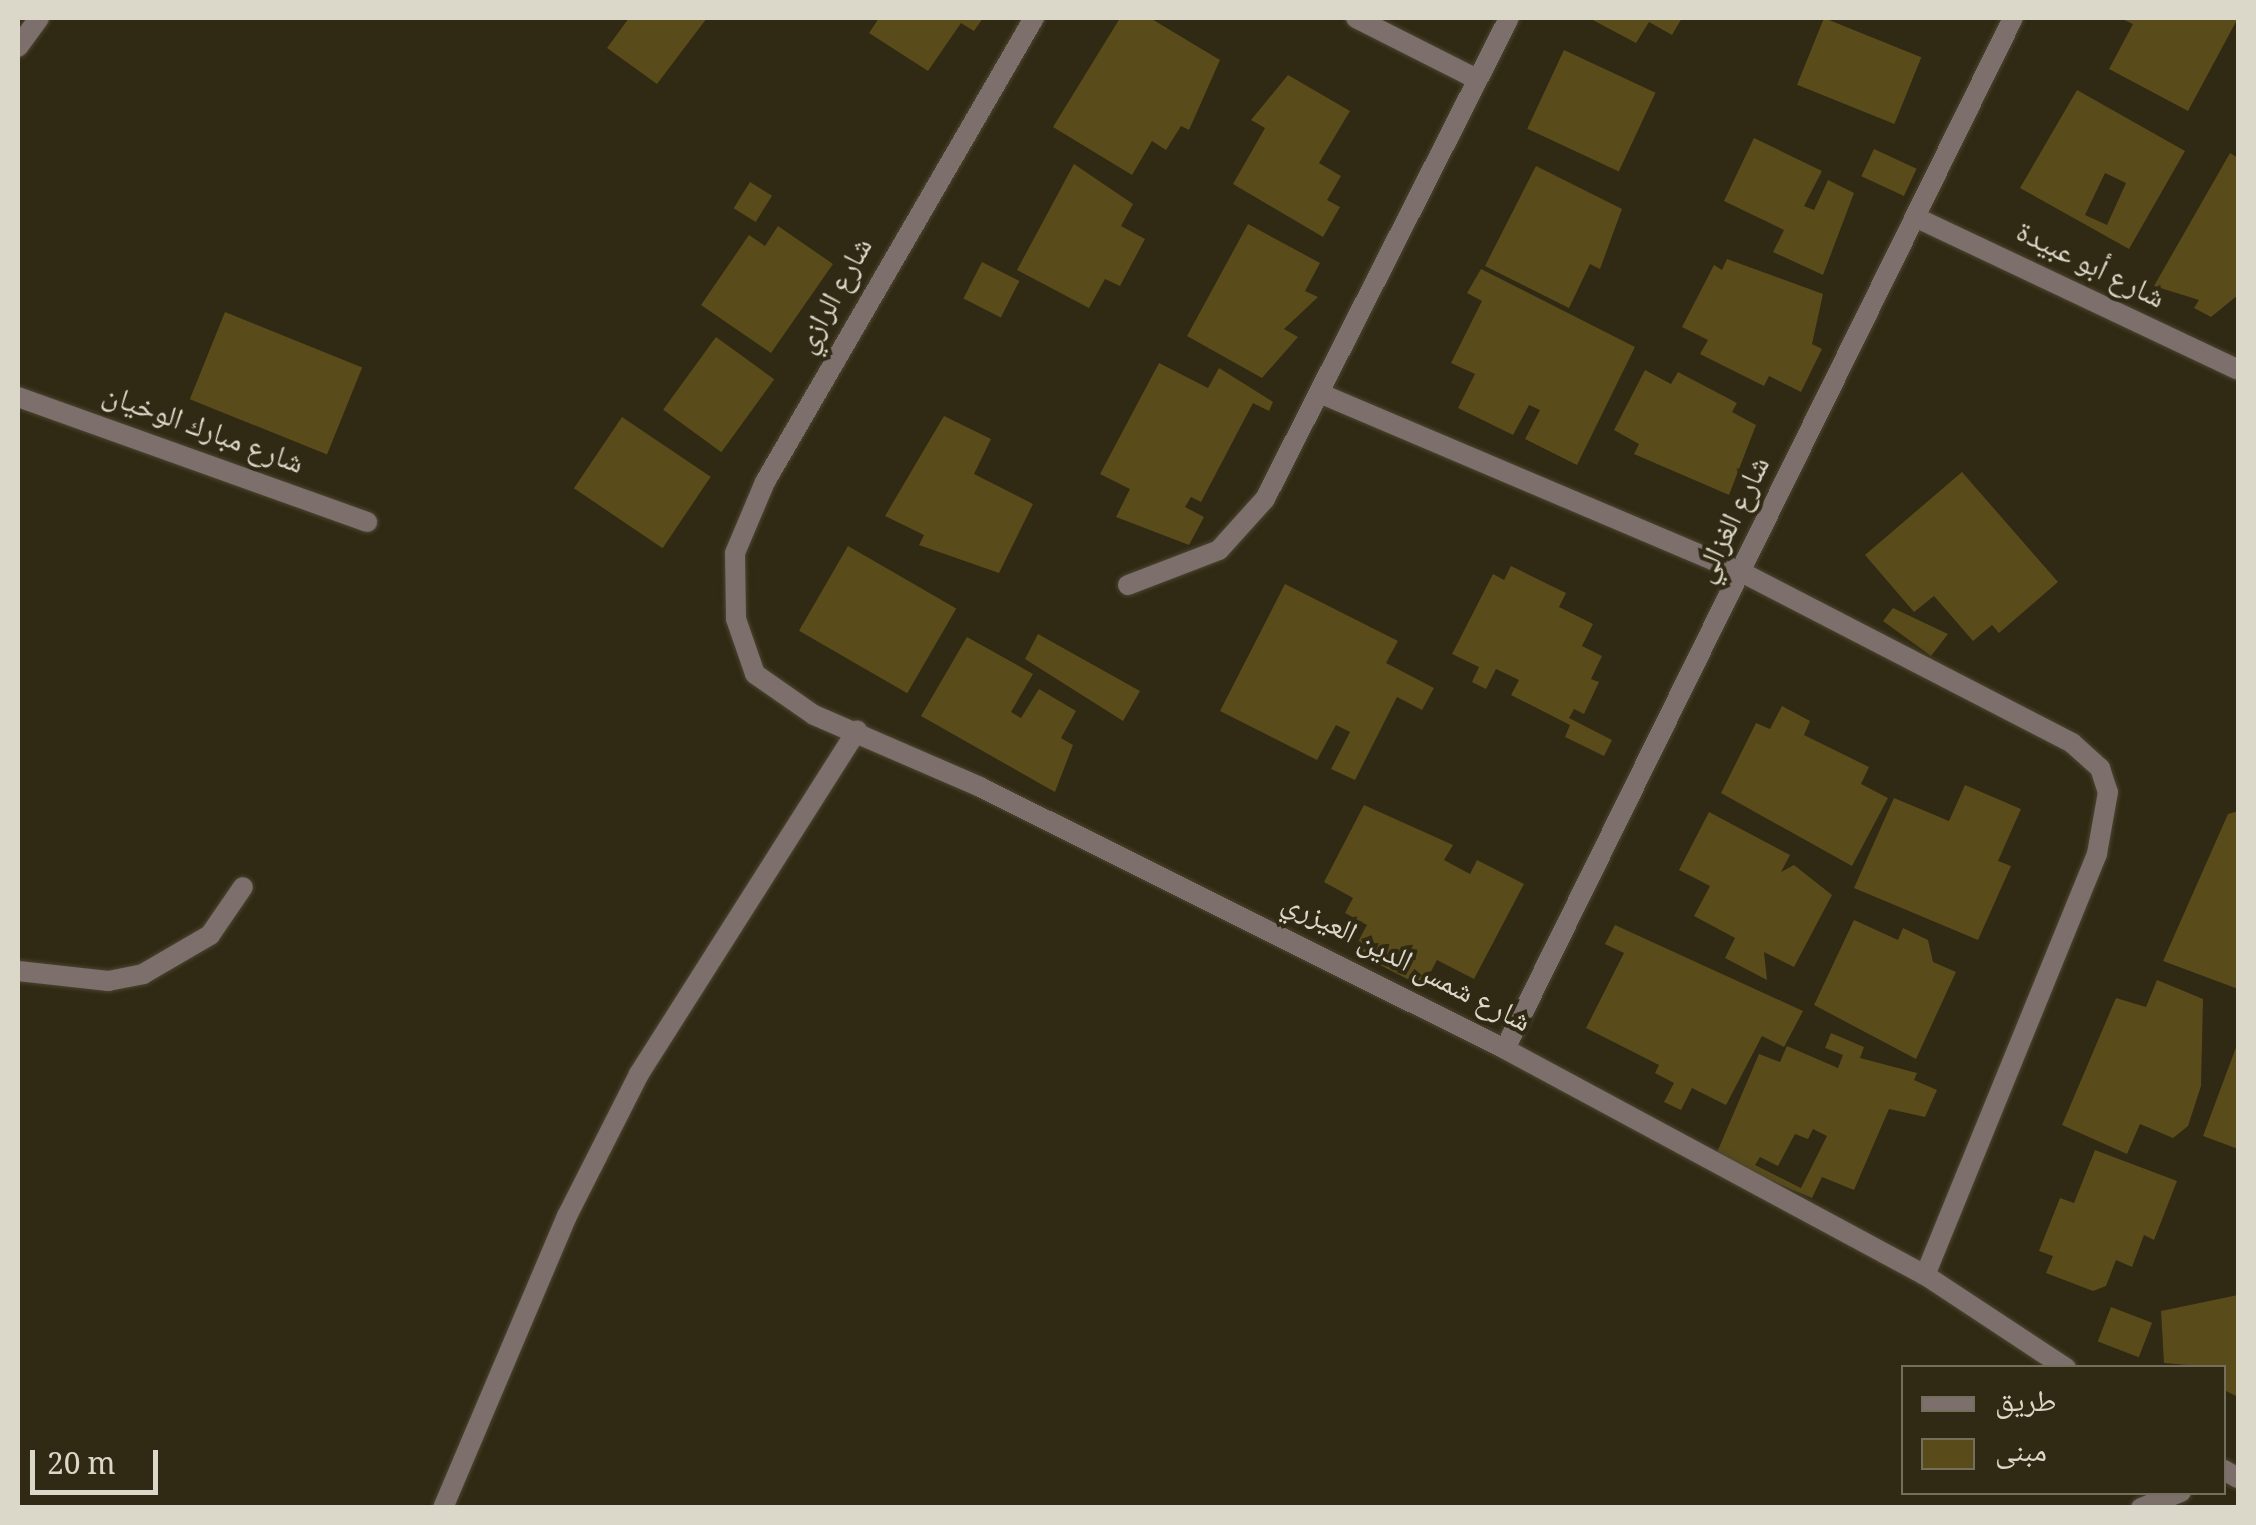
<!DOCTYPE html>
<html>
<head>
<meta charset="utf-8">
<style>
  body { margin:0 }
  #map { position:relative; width:2256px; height:1525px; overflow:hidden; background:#302913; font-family:Georgia,"Noto Naskh Arabic",serif }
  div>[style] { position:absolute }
  .building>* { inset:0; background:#594b1a; transform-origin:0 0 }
  .roads { filter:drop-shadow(0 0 2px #4b4530) drop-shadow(0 0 2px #4b4530) }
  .minor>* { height:20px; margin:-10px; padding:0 10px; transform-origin:10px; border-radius:10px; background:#7c6f6c }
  span { translate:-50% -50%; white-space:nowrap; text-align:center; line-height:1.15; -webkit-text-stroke:8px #302913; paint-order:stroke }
  .street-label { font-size:30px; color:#dbd7c9 }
  .frame { position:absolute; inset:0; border:20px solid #dbd7c9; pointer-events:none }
  .legend { position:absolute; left:1901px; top:1365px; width:325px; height:130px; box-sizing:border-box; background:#302913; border:2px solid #746f5c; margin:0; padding:12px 18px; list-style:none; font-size:30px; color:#dbd7c9 }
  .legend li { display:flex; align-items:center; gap:20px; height:50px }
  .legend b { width:50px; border:2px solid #746f5c }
  .scale { position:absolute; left:30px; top:1450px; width:128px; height:45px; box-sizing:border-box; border:5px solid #dbd7c9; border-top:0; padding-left:12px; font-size:30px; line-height:35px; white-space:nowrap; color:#dbd7c9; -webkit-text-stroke:8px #302913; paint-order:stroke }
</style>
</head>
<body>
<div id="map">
  <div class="building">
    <i style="clip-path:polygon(629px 18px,707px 18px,657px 84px,607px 48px)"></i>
    <i style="clip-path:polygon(879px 18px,983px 18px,974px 31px,961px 23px,928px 71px,869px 33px)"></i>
    <i style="clip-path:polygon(1120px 18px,1150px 18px,1220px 60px,1189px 130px,1181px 126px,1166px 150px,1152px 141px,1132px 175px,1053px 127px)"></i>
    <i style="clip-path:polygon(1589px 18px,1682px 18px,1672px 35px,1649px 22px,1636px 43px)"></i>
    <i style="left:1824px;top:18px;width:105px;height:72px;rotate:22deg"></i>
    <i style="clip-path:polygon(2120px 18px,2238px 18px,2188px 111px,2109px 69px,2133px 24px)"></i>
    <i style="left:1564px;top:50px;width:101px;height:87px;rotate:25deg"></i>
    <i style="clip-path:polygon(1288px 75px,1350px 111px,1319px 163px,1341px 176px,1327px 200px,1340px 207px,1323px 237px,1233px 184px,1265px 128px,1251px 120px)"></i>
    <i style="clip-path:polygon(evenodd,2077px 90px,2185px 151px,2129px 249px,2020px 188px,2077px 90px,2105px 173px,2126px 183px,2107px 225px,2085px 215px,2105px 173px)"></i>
    <i style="clip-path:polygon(1754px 138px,1822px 171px,1804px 206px,1814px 210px,1828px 180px,1854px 193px,1823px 275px,1773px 252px,1784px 230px,1724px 201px)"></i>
    <i style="left:1874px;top:149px;width:47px;height:30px;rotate:25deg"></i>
    <i style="clip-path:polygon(2230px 153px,2238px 158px,2238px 295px,2211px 317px,2194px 308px,2199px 300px,2154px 286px)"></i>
    <i style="clip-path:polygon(1074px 164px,1133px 204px,1121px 226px,1145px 239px,1120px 286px,1105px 279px,1089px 308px,1017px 270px)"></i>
    <i style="clip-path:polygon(1536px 166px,1622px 209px,1600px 269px,1590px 264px,1569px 308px,1485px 266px)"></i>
    <i style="left:750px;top:182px;width:26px;height:31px;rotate:32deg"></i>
    <i style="clip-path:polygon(1248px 224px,1320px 263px,1305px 291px,1318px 297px,1284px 329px,1298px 337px,1262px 378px,1187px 336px)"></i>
    <i style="clip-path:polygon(778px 226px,833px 264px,771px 353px,701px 305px,749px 235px,765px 246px)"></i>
    <i style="clip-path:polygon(1727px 259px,1823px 294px,1812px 344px,1822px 349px,1801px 392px,1769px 376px,1764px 386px,1700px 354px,1708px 340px,1682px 327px,1714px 265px,1722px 270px)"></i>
    <i style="left:982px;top:262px;width:42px;height:41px;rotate:27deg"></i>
    <i style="clip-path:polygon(1481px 269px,1635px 347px,1577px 465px,1525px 439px,1540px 410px,1529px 405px,1513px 435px,1458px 408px,1475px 374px,1451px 363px,1482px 301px,1467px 293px)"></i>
    <i style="left:225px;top:312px;width:148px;height:94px;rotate:22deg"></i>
    <i style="left:716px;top:337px;width:72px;height:90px;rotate:36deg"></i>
    <i style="clip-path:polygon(1159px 363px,1208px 388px,1219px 368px,1273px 402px,1269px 411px,1253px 403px,1201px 502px,1191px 497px,1185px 507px,1204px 517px,1189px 545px,1116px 517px,1130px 489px,1100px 474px)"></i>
    <i style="clip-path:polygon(1645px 370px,1671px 384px,1678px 372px,1737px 403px,1732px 412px,1756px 425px,1729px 495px,1634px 454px,1639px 444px,1614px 430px)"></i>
    <i style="clip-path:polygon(944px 416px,991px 439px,974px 474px,1033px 504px,999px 573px,919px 545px,924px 535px,885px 516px)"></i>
    <i style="left:622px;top:417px;width:107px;height:86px;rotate:34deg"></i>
    <i style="clip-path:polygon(1962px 472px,2058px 582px,1999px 633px,1992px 625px,1973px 641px,1934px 596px,1914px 612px,1865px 555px)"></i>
    <i style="left:848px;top:546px;width:125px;height:98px;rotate:30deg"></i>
    <i style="clip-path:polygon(1511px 566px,1566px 593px,1559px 607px,1593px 624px,1582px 646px,1602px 656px,1591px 679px,1599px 682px,1584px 714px,1574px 709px,1569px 718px,1612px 740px,1604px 756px,1565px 737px,1570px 725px,1511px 695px,1519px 680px,1496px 669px,1486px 689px,1472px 682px,1479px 667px,1452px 654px,1493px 574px,1504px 580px)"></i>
    <i style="clip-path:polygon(1285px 584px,1398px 641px,1386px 663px,1434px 688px,1422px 710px,1397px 697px,1355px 780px,1331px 769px,1350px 732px,1336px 725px,1317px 760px,1220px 711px)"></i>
    <i style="clip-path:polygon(1893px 608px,1948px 634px,1931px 656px,1883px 621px)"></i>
    <i style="clip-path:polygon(1038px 634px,1140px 691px,1123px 721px,1025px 659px)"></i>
    <i style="clip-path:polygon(967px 637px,1033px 674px,1011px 712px,1021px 718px,1039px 689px,1076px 711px,1061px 738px,1073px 745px,1055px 792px,921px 716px)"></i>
    <i style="clip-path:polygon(1782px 706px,1810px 721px,1804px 735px,1869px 767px,1861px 784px,1888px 798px,1852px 866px,1721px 793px,1756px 723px,1770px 729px)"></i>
    <i style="clip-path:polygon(1965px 785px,2021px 809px,1998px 861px,2011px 866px,1978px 940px,1854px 888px,1894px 798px,1949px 821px)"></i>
    <i style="clip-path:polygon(1364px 805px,1453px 845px,1444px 860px,1470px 874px,1477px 860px,1524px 884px,1474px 979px,1437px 960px,1423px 987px,1353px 951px,1367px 925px,1345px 913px,1353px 898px,1324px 882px)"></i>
    <i style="clip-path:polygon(2238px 811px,2238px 989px,2163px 961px,2228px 814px)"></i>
    <i style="clip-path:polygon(1709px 812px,1790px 855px,1781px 872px,1794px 865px,1832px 895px,1794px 967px,1764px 952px,1767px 980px,1725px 958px,1735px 938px,1694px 916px,1710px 886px,1679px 870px)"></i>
    <i style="clip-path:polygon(1854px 920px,1898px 940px,1903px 928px,1928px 940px,1933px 962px,1956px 972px,1916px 1059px,1814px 1005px)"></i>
    <i style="clip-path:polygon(1615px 925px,1803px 1011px,1784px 1047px,1762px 1036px,1726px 1105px,1692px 1088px,1681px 1110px,1664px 1102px,1674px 1083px,1655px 1073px,1659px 1065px,1586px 1028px,1624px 953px,1605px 944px)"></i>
    <i style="clip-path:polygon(2157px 980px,2203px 999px,2201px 1086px,2188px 1126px,2173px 1138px,2140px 1124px,2127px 1154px,2062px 1125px,2116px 998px,2146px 1007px)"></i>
    <i style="clip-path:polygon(evenodd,1831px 1033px,1864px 1047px,1860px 1058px,1917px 1073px,1914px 1080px,1937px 1090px,1925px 1117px,1889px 1109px,1854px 1190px,1822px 1177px,1812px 1198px,1715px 1157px,1759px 1054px,1780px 1062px,1787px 1046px,1838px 1068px,1843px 1055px,1825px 1048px,1831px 1033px,1813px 1129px,1827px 1136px,1801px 1188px,1755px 1165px,1760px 1157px,1778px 1166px,1795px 1134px,1808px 1139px,1813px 1129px)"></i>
    <i style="clip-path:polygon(2238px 1042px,2238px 1149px,2203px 1136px)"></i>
    <i style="clip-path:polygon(2095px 1150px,2177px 1181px,2154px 1240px,2144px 1235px,2132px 1267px,2116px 1260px,2106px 1286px,2093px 1291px,2046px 1273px,2053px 1256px,2039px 1251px,2060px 1198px,2074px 1203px)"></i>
    <i style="clip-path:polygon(2238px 1295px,2238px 1397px,2224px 1390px,2224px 1368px,2164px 1363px,2161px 1311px)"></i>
    <i style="left:2111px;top:1307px;width:44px;height:37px;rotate:21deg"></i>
  </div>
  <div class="roads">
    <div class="minor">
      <i style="left:1034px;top:18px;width:536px;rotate:120.1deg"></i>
      <i style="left:765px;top:482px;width:77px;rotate:112.9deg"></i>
      <i style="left:735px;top:553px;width:66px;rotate:89.1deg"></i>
      <i style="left:736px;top:619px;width:58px;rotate:70.9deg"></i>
      <i style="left:755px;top:674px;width:72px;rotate:34.8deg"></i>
      <i style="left:814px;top:715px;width:181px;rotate:23.4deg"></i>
      <i style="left:980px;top:787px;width:587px;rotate:26.52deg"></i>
      <i style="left:1505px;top:1049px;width:477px;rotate:28.3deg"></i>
      <i style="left:1925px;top:1275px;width:169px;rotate:33.4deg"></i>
      <i style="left:1356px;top:18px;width:133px;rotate:26.8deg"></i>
      <i style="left:18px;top:47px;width:36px;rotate:-54deg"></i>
      <i style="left:1915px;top:217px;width:357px;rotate:25.3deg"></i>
      <i style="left:1324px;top:395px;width:455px;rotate:23deg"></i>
      <i style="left:1743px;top:573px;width:370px;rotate:27.3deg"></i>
      <i style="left:2072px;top:743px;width:38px;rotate:42deg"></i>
      <i style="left:2100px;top:768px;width:25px;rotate:72deg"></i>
      <i style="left:2108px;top:792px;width:63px;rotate:100.1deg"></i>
      <i style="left:2097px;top:854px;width:455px;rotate:112.2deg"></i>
      <i style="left:18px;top:397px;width:371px;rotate:19.7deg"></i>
      <i style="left:1128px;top:585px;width:97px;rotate:-21deg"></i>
      <i style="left:1219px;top:550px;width:69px;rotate:-48deg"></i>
      <i style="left:1265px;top:499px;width:539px;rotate:-63.1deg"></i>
      <i style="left:18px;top:971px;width:91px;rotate:6.3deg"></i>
      <i style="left:108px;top:981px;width:36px;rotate:-11deg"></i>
      <i style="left:143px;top:974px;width:78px;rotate:-30.2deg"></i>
      <i style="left:210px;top:935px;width:58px;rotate:-55.5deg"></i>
      <i style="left:1505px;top:1049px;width:1149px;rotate:-63.77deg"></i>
      <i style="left:2224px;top:1470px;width:16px;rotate:30deg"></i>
      <i style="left:443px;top:1508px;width:317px;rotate:-67deg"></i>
      <i style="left:567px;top:1216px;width:159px;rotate:-63.1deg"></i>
      <i style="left:639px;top:1074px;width:407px;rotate:-57.6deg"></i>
      <i style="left:2141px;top:1508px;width:43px;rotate:-21.8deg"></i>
    </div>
  </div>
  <div class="street-label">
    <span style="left:2089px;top:268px;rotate:26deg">شارع أبو عبيدة</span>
    <span style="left:837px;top:297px;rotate:-61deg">شارع الرازي</span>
    <span style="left:202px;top:432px;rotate:20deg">شارع مبارك الوخيان</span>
    <span style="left:1735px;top:521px;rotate:-64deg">شارع الغزالي</span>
    <span style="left:1405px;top:965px;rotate:27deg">شارع شمس الدين العيزري</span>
  </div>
  <div class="frame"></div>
  <ul class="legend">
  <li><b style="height:12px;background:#7c6f6c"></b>طريق</li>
  <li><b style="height:28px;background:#594b1a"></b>مبنى</li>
  </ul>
  <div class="scale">20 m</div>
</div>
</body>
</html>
